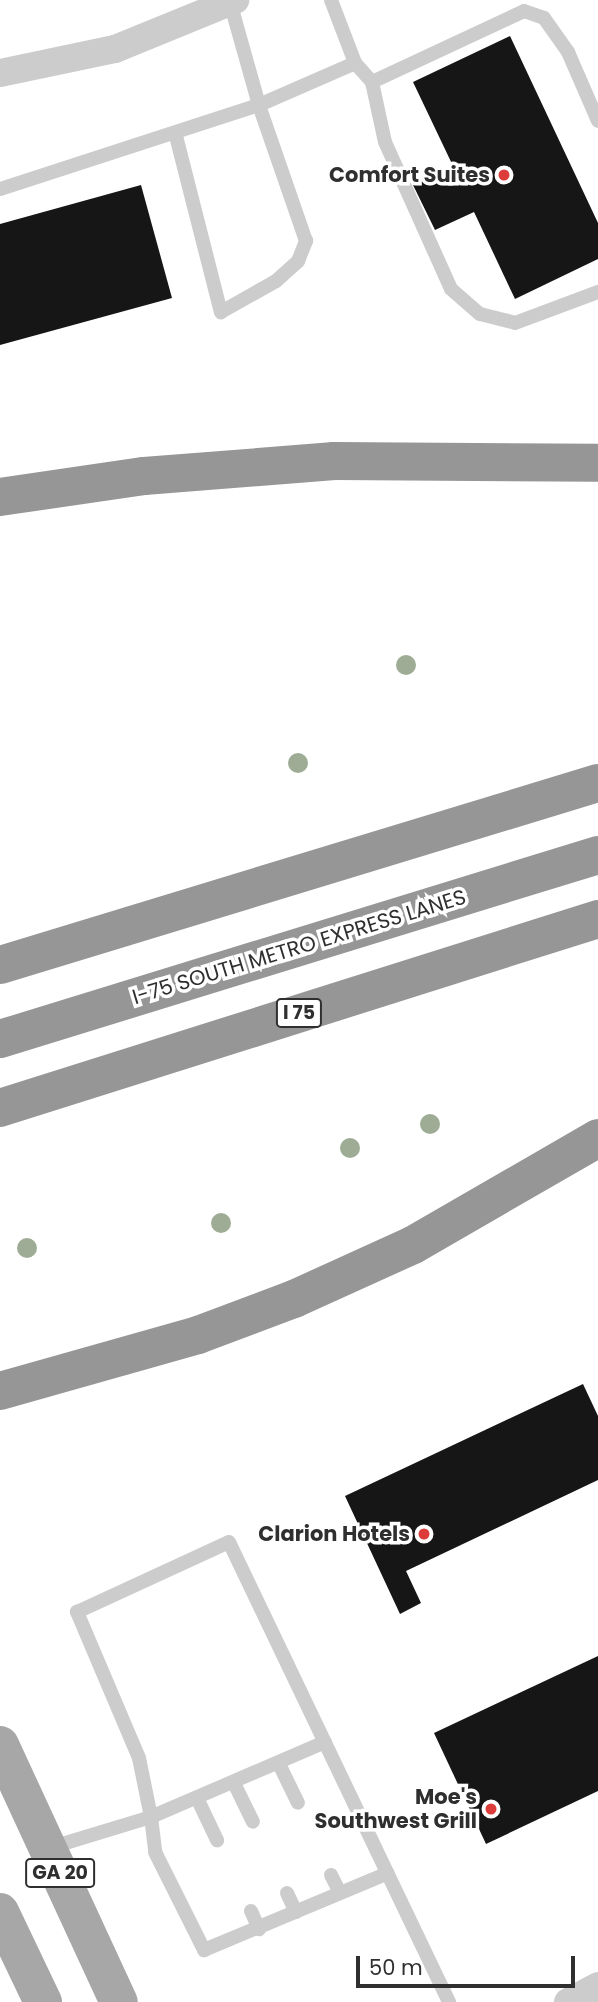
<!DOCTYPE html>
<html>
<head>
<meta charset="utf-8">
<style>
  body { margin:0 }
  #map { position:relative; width:598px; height:2002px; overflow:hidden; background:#fff; font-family:Poppins,sans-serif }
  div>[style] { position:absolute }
  .building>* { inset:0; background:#161616 }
  .service>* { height:14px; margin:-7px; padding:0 7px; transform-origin:7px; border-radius:7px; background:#ccc }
  .minor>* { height:28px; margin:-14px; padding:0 14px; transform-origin:14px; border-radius:14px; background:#ccc }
  .primary>* { height:38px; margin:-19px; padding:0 19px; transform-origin:19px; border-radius:19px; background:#a7a7a7 }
  .motorway>* { height:38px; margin:-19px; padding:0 19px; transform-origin:19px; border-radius:19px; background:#969696 }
  .trees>* { width:20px; height:20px; margin:-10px; border-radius:50%; background:#9eac95 }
  .dots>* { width:19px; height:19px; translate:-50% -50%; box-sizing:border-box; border:4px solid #fff; border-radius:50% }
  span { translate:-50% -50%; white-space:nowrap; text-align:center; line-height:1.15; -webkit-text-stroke:7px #fff; paint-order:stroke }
  .shield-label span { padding:2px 5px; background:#fff; border:2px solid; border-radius:5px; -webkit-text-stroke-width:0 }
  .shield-label { font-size:19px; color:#2f2f2f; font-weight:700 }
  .poi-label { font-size:21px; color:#2f2f2f; font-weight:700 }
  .right { translate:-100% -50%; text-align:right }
  .street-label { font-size:21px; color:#2f2f2f }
  .scale { position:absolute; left:356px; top:1956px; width:219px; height:32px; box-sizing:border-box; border:4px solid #2f2f2f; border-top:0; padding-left:9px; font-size:21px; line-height:24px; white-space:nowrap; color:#2f2f2f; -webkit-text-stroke:5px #fff; paint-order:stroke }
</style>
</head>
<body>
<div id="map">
  <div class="building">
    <i style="clip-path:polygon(510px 36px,598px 223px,598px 259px,515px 299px,474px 212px,435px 230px,413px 185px,453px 166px,413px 82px)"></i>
    <i style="clip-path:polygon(141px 185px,172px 298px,0 345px,0 224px)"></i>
    <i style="clip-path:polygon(583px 1384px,598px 1416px,598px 1480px,406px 1571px,421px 1603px,400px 1614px,345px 1496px)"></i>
    <i style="clip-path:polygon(598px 1656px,598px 1791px,486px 1844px,434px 1733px)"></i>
  </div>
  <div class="service">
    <i style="left:331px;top:0;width:67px;rotate:69.1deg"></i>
    <i style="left:355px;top:63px;width:25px;rotate:48deg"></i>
    <i style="left:372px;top:82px;width:61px;rotate:77.8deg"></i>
    <i style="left:385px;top:142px;width:161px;rotate:65.8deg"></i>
    <i style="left:451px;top:289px;width:38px;rotate:41deg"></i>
    <i style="left:480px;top:314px;width:36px;rotate:14deg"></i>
    <i style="left:515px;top:323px;width:89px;rotate:-20.5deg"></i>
    <i style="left:372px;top:82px;width:168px;rotate:-25deg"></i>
    <i style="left:524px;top:11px;width:21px;rotate:19deg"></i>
    <i style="left:544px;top:18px;width:42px;rotate:54.8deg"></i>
    <i style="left:568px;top:52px;width:75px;rotate:66.5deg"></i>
    <i style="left:176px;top:136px;width:182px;rotate:75.7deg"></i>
    <i style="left:221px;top:312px;width:63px;rotate:-29.4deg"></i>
    <i style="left:276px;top:281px;width:30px;rotate:-42deg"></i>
    <i style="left:298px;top:261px;width:22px;rotate:-68deg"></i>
    <i style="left:306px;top:241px;width:144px;rotate:-109.1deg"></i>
    <i style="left:259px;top:105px;width:105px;rotate:-23.6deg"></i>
    <i style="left:0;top:189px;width:272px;rotate:-18deg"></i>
    <i style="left:259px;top:105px;width:107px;rotate:-105.7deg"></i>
    <i style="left:325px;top:1742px;width:189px;rotate:156.7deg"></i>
    <i style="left:151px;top:1817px;width:35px;rotate:83deg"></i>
    <i style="left:155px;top:1852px;width:110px;rotate:63.4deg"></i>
    <i style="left:204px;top:1950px;width:199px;rotate:-22.7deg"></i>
    <i style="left:279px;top:1764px;width:43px;rotate:64deg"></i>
    <i style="left:234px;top:1783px;width:43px;rotate:64deg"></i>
    <i style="left:197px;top:1798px;width:47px;rotate:64.5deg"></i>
    <i style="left:49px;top:1848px;width:107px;rotate:-16.9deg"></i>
    <i style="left:151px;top:1817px;width:60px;rotate:-101.5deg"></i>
    <i style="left:139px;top:1758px;width:159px;rotate:-113deg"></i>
    <i style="left:77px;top:1612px;width:167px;rotate:-24.7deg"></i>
    <i style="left:229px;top:1542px;width:510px;rotate:64.44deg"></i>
    <i style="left:331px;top:1875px;width:20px;rotate:63deg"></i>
    <i style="left:287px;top:1893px;width:21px;rotate:65deg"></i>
    <i style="left:251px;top:1911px;width:20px;rotate:66deg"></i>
  </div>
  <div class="minor">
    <i style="left:0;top:73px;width:117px;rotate:-11.8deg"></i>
    <i style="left:115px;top:49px;width:130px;rotate:-22.2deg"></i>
    <i style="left:568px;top:2002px;width:34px;rotate:-28deg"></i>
  </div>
  <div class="primary">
    <i style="left:0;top:1745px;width:283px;rotate:65.2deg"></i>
    <i style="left:0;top:1912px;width:100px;rotate:64.5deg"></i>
  </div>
  <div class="motorway">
    <i style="left:0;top:497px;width:146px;rotate:-8.3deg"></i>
    <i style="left:144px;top:476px;width:191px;rotate:-4.5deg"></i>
    <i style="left:334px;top:461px;width:264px;rotate:0.4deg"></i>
    <i style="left:0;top:965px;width:625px;rotate:-16.93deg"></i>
    <i style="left:0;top:1039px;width:626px;rotate:-17.1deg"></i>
    <i style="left:0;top:1108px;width:627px;rotate:-17.54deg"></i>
    <i style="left:0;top:1391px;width:206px;rotate:-15.8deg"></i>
    <i style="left:198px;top:1335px;width:103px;rotate:-20.6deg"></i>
    <i style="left:294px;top:1299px;width:131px;rotate:-24.4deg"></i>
    <i style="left:413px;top:1245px;width:214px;rotate:-30deg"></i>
  </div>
  <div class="trees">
    <i style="left:406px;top:665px"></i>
    <i style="left:298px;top:763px"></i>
    <i style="left:430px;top:1124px"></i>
    <i style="left:350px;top:1148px"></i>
    <i style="left:221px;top:1223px"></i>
    <i style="left:27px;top:1248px"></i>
  </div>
  <div class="dots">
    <i style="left:504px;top:175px;background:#dd3d3a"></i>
    <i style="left:424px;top:1534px;background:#dd3d3a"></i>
    <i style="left:491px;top:1809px;background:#dd3d3a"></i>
  </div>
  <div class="shield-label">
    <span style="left:299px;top:1013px">I 75</span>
    <span style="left:60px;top:1873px">GA 20</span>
  </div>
  <div class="poi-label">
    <span class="right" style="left:490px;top:175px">Comfort Suites</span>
    <span class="right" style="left:410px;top:1534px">Clarion Hotels</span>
    <span class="right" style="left:477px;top:1809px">Moe's<br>Southwest Grill</span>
  </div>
  <div class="street-label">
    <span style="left:299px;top:947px;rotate:-17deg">I-75 SOUTH METRO EXPRESS LANES</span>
  </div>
  <div class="scale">50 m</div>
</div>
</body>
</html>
